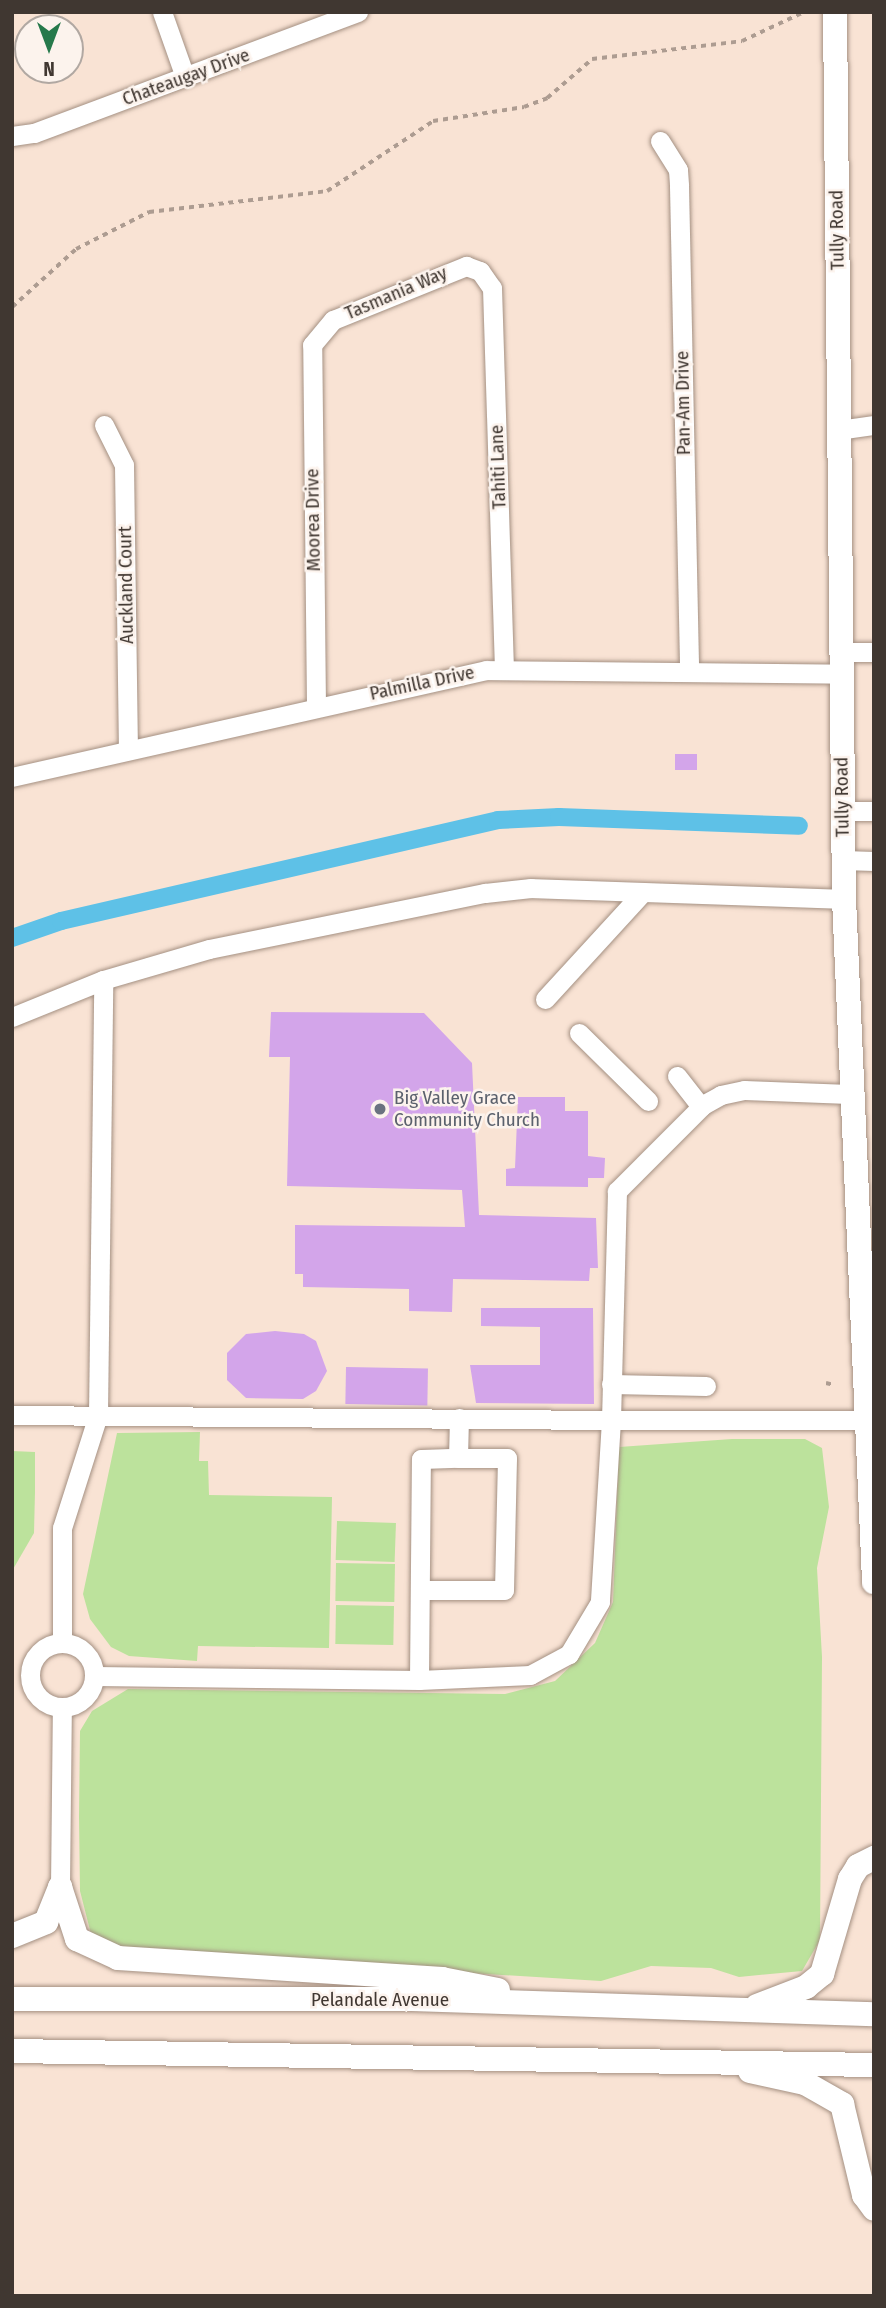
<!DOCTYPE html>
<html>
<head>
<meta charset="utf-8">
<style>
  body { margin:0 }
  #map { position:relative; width:886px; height:2308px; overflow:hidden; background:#f9e3d4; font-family:"Fira Sans Condensed",sans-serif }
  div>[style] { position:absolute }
  .green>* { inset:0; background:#bce29c; transform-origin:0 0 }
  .canal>* { height:18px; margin:-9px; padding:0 9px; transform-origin:9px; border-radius:9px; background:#5ec1e7 }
  .building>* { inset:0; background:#d3a5ea; transform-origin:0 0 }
  .path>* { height:3.5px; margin-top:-1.75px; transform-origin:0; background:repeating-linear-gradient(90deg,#ad9c91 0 5px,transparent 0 10px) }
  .roads { filter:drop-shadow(0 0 2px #a49082) drop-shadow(0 0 2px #a49082) }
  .minor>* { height:19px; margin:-9.5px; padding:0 9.5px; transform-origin:9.5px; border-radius:9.5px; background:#fff }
  .minor>.ring { margin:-9.5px; padding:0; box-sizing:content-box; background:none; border:19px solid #fff; border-radius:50% }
  .major>* { height:24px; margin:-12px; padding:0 12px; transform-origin:12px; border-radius:12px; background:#fff }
  .dots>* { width:19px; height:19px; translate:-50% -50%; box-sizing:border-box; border:4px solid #fcf3ed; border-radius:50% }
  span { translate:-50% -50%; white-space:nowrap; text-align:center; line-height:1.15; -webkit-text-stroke:5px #fcf3ed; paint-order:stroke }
  .street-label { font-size:19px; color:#403731 }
  .worship-label { font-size:19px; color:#5b616d }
  .left { translate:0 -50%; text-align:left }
  .frame { position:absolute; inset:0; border:14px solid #403731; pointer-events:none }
  .north { position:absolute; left:14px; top:14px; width:70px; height:70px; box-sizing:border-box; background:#fcf3ed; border:2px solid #b1a8a2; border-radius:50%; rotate:180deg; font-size:19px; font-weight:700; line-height:28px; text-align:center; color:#403731 }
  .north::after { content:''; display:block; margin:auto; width:24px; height:32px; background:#26794b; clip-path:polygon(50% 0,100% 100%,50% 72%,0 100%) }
</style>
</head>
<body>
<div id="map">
  <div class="green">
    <i style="clip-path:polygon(200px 1432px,199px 1461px,208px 1461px,209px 1495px,332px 1497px,329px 1648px,198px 1646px,197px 1661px,129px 1656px,111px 1647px,90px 1619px,83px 1594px,117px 1433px)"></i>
    <i style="clip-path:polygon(732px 1439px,805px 1439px,822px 1448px,829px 1507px,817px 1568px,822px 1657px,820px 1940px,802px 1971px,739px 1977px,711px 1968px,651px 1966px,601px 1981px,126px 1952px,91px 1934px,80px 1891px,79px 1817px,80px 1731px,92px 1711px,128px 1689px,505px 1694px,555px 1681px,595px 1643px,613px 1602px,619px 1447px)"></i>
    <i style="clip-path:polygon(12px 1451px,35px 1452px,35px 1492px,34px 1533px,12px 1571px)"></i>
    <i style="left:337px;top:1521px;width:59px;height:39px;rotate:2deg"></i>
    <i style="left:336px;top:1563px;width:59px;height:38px;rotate:1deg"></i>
    <i style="left:336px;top:1605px;width:58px;height:39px;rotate:1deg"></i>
  </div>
  <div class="canal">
    <i style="left:12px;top:938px;width:52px;rotate:-19.1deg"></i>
    <i style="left:61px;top:921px;width:449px;rotate:-13deg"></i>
    <i style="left:498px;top:820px;width:61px;rotate:-2.8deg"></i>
    <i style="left:559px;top:817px;width:240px;rotate:2.1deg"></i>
  </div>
  <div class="building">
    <i style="left:675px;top:754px;width:22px;height:16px"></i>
    <i style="clip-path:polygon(271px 1012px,424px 1013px,472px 1063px,479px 1215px,596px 1218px,598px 1268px,590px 1268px,589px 1281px,453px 1279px,452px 1312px,409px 1311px,409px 1289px,303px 1287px,303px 1274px,295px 1274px,295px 1225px,465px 1227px,462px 1190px,287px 1186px,290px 1057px,269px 1057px)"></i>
    <i style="clip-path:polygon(518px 1097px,565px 1097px,565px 1111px,588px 1111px,588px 1156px,605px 1158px,604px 1178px,588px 1178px,588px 1187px,506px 1186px,506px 1169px,515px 1168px)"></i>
    <i style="clip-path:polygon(481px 1308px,593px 1308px,594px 1404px,476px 1403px,470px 1365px,540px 1365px,540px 1327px,481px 1326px)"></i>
    <i style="clip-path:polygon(275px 1331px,304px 1334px,316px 1341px,327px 1371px,316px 1391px,303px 1399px,246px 1398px,227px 1380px,227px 1353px,246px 1334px)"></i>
    <i style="left:346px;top:1367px;width:82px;height:37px;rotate:1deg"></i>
  </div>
  <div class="path">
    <i style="left:12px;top:307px;width:86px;rotate:-42.2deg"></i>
    <i style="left:76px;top:249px;width:82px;rotate:-26.9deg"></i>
    <i style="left:149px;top:212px;width:179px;rotate:-6.7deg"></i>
    <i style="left:327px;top:191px;width:127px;rotate:-33.4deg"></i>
    <i style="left:433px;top:121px;width:92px;rotate:-8.7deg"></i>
    <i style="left:524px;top:107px;width:25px;rotate:-21deg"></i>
    <i style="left:547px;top:98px;width:60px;rotate:-40.9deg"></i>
    <i style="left:592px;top:59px;width:151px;rotate:-6.8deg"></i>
    <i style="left:742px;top:41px;width:68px;rotate:-25.1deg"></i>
    <i style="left:826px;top:1383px;width:8px;rotate:14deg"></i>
  </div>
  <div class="roads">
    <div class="minor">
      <i style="left:162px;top:12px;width:69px;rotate:70.5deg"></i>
      <i style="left:12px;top:136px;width:22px;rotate:-8deg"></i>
      <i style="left:34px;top:133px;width:346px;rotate:-20.5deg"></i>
      <i style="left:660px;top:141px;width:34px;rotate:58deg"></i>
      <i style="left:678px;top:170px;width:16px;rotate:86deg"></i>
      <i style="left:679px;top:186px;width:485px;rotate:88.8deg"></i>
      <i style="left:104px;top:425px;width:45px;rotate:63.4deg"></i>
      <i style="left:124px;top:465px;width:285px;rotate:89.2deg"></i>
      <i style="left:838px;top:430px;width:36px;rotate:-8deg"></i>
      <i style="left:840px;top:652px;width:34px"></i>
      <i style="left:316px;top:706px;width:361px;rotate:-90.6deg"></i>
      <i style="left:312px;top:345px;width:33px;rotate:-50deg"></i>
      <i style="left:333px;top:320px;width:144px;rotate:-22.1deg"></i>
      <i style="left:466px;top:266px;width:15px;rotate:20deg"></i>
      <i style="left:480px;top:271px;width:21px;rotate:55deg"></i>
      <i style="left:492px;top:288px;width:381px;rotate:88.2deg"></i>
      <i style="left:12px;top:777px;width:486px;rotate:-12.7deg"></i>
      <i style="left:486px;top:670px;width:354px;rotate:0.6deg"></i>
      <i style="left:843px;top:811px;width:31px"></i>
      <i style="left:843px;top:860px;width:31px;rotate:2deg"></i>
      <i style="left:545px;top:999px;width:145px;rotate:-47.5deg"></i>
      <i style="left:12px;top:1017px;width:98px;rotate:-22.1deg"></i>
      <i style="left:103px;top:980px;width:110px;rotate:-16.3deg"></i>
      <i style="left:209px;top:949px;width:282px;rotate:-11.5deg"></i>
      <i style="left:485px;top:893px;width:46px;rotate:-6.2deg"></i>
      <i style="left:531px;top:888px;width:313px;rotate:2deg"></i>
      <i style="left:579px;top:1033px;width:97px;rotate:44.6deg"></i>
      <i style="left:677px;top:1076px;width:39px;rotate:52deg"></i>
      <i style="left:849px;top:1094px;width:105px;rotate:-177.8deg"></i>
      <i style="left:744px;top:1090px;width:24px;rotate:168deg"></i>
      <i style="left:721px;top:1095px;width:21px;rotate:151deg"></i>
      <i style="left:703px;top:1105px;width:122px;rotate:135deg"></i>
      <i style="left:617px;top:1191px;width:229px;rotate:91.5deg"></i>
      <i style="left:611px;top:1420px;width:263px"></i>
      <i style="left:611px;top:1384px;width:95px;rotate:1.2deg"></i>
      <i style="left:12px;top:1415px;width:599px;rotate:0.48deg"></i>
      <i style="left:611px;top:1420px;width:182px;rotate:93.5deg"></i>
      <i style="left:600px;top:1602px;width:61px;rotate:120.8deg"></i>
      <i style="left:569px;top:1654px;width:44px;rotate:151.7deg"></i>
      <i style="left:530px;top:1675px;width:111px;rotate:177.4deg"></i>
      <i style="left:419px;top:1680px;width:324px;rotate:-179.3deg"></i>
      <i style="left:420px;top:1590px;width:84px"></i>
      <i style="left:504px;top:1590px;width:132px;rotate:-88.7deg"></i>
      <i style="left:507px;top:1458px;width:49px;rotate:180deg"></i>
      <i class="ring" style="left:30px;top:1643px;width:45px;height:45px"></i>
      <i style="left:62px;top:1643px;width:115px;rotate:-90deg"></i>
      <i style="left:62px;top:1528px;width:119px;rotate:-72.3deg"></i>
      <i style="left:98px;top:1415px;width:435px;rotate:-89.3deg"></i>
      <i style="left:419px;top:1680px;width:221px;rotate:-89.5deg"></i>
      <i style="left:421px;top:1459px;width:37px;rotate:-2deg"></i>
      <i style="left:458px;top:1458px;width:40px;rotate:-88.6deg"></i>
      <i style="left:60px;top:1887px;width:179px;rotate:-89.4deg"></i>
    </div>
    <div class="major">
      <i style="left:835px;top:12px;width:887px;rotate:89.42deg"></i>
      <i style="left:844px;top:899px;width:684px;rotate:87.48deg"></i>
      <i style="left:60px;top:1887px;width:55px;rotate:71.9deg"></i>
      <i style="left:77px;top:1939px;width:45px;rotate:24.9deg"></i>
      <i style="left:118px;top:1958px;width:325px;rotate:3.7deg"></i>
      <i style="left:442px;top:1979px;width:57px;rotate:11.1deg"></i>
      <i style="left:12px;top:1936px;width:37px;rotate:-22deg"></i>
      <i style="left:46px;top:1922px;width:38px;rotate:-68deg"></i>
      <i style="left:12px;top:1999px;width:400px"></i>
      <i style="left:412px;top:1999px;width:462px;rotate:1.9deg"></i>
      <i style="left:757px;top:2006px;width:53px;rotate:-21.2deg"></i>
      <i style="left:806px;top:1987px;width:21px;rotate:-39deg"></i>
      <i style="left:822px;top:1974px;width:99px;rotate:-73.6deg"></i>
      <i style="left:850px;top:1879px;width:15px;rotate:-58deg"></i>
      <i style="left:858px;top:1866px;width:18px;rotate:-27deg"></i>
      <i style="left:12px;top:2051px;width:862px;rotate:0.93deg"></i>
      <i style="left:750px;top:2071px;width:56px;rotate:12.3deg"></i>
      <i style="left:805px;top:2083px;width:43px;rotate:29.6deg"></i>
      <i style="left:842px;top:2104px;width:94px;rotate:76.4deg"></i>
      <i style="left:864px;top:2195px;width:17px;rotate:54deg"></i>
    </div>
  </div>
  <div class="dots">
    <i style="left:380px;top:1109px;background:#6b7280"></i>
  </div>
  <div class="street-label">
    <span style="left:186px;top:77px;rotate:-20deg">Chateaugay Drive</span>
    <span style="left:837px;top:230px;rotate:-91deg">Tully Road</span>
    <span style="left:396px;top:293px;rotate:-23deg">Tasmania Way</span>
    <span style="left:683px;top:403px;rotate:-91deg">Pan-Am Drive</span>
    <span style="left:498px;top:467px;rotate:-92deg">Tahiti Lane</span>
    <span style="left:313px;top:520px;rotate:-91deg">Moorea Drive</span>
    <span style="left:126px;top:585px;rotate:-91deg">Auckland Court</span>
    <span style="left:422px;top:683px;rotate:-12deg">Palmilla Drive</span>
    <span style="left:842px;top:797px;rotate:-91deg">Tully Road</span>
    <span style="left:380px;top:2000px">Pelandale Avenue</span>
  </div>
  <div class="worship-label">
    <span class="left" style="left:394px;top:1109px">Big Valley Grace<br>Community Church</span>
  </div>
  <div class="frame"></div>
  <div class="north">N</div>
</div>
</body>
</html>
